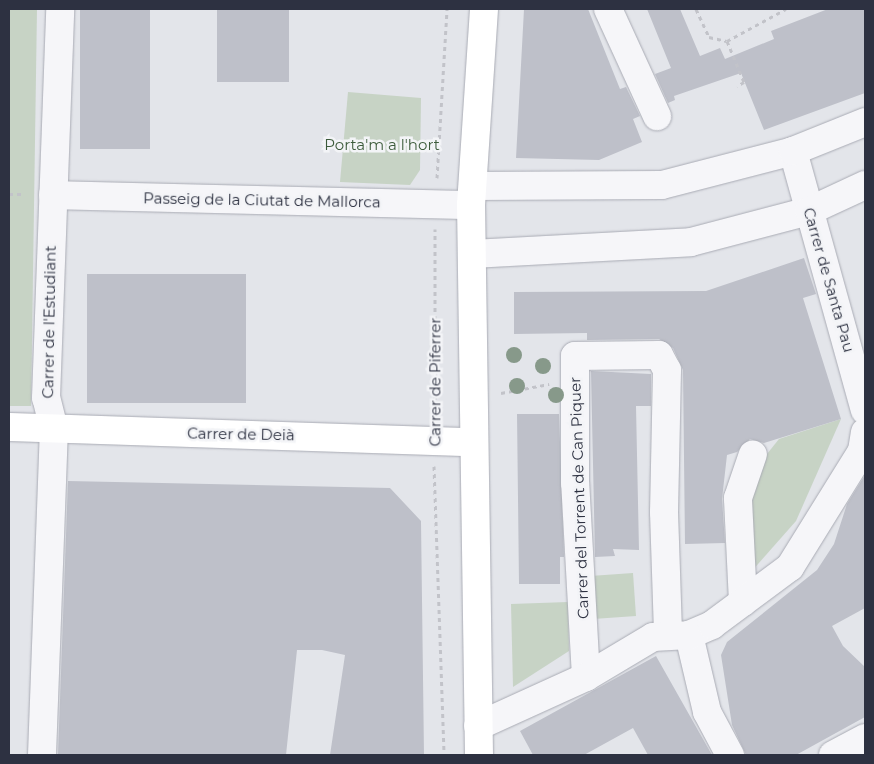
<!DOCTYPE html>
<html>
<head>
<meta charset="utf-8">
<style>
  body { margin:0 }
  #map { position:relative; width:874px; height:764px; overflow:hidden; background:#e3e5ea; font-family:Montserrat,sans-serif }
  div>[style] { position:absolute }
  .green>* { inset:0; background:#c7d3c5; transform-origin:0 0 }
  .building>* { inset:0; background:#bec0c9; transform-origin:0 0 }
  .path>* { height:3px; margin-top:-1.5px; transform-origin:0; background:repeating-linear-gradient(90deg,#c2c3c9 0 4px,transparent 0 8px) }
  .roads { filter:drop-shadow(0 0 1px #a9abb4) drop-shadow(0 0 1px #a9abb4) }
  .street>* { height:28px; margin:-14px; padding:0 14px; transform-origin:14px; border-radius:14px; background:#f6f6f9 }
  .secondary>* { height:28px; margin:-14px; padding:0 14px; transform-origin:14px; border-radius:14px; background:#fff }
  .primary>* { height:28px; margin:-14px; padding:0 14px; transform-origin:14px; border-radius:14px; background:#fff }
  .trees>* { width:16px; height:16px; margin:-8px; border-radius:50%; background:#87998a }
  span { translate:-50% -50%; white-space:nowrap; text-align:center; line-height:1.15; -webkit-text-stroke:5px #f3f4f7; paint-order:stroke }
  .park-label { font-size:15px; color:#3c5b3b }
  .street-label { font-size:15px; color:#2d3141 }
  .frame { position:absolute; inset:0; border:10px solid #2d3141; pointer-events:none }
</style>
</head>
<body>
<div id="map">
  <div class="green">
    <i style="clip-path:polygon(9px 9px,37px 9px,31px 406px,9px 406px)"></i>
    <i style="clip-path:polygon(348px 92px,421px 98px,420px 170px,410px 185px,340px 182px)"></i>
    <i style="clip-path:polygon(841px 419px,796px 521px,751px 572px,749px 495px,763px 459px,779px 439px)"></i>
    <i style="left:633px;top:573px;width:43px;height:43px;rotate:86deg"></i>
    <i style="clip-path:polygon(568px 602px,569px 651px,513px 687px,511px 604px)"></i>
  </div>
  <div class="building">
    <i style="left:80px;top:9px;width:70px;height:140px"></i>
    <i style="left:217px;top:9px;width:72px;height:73px"></i>
    <i style="clip-path:polygon(524px 9px,588px 9px,620px 89px,626px 87px,640px 116px,633px 119px,642px 142px,599px 160px,516px 158px)"></i>
    <i style="clip-path:polygon(647px 9px,680px 9px,700px 56px,720px 48px,725px 59px,774px 39px,771px 31px,828px 9px,865px 9px,865px 93px,764px 130px,741px 73px,674px 96px,675px 100px,668px 103px,655px 74px,671px 68px)"></i>
    <i style="clip-path:polygon(804px 258px,816px 294px,803px 298px,841px 419px,764px 443px,750px 439px,737px 452px,727px 455px,722px 499px,725px 543px,685px 544px,683px 370px,673px 348px,659px 339px,587px 340px,587px 333px,514px 334px,514px 292px,706px 291px)"></i>
    <i style="left:87px;top:274px;width:159px;height:129px"></i>
    <i style="clip-path:polygon(591px 371px,651px 374px,651px 406px,636px 406px,639px 550px,613px 549px,615px 556px,595px 557px)"></i>
    <i style="clip-path:polygon(517px 414px,559px 414px,564px 557px,560px 557px,560px 584px,519px 584px)"></i>
    <i style="clip-path:polygon(865px 475px,865px 608px,832px 626px,843px 646px,865px 667px,865px 717px,796px 755px,746px 755px,732px 725px,721px 655px,727px 642px,817px 570px,834px 544px,847px 504px)"></i>
    <i style="clip-path:polygon(68px 481px,390px 488px,421px 521px,424px 755px,330px 755px,345px 655px,322px 650px,297px 650px,286px 755px,58px 755px)"></i>
    <i style="clip-path:polygon(656px 656px,712px 755px,648px 755px,633px 728px,584px 755px,533px 755px,520px 731px)"></i>
  </div>
  <div class="path">
    <i style="left:696px;top:9px;width:31px;rotate:65deg"></i>
    <i style="left:709px;top:37px;width:18px;rotate:13deg"></i>
    <i style="left:727px;top:41px;width:44px;rotate:67.5deg"></i>
    <i style="left:744px;top:82px;width:8px;rotate:150deg"></i>
    <i style="left:727px;top:41px;width:67px;rotate:-28.5deg"></i>
    <i style="left:437px;top:178px;width:169px;rotate:-86.6deg"></i>
    <i style="left:9px;top:194px;width:15px"></i>
    <i style="left:501px;top:393px;width:49px;rotate:-10.6deg"></i>
    <i style="left:435px;top:415px;width:186px;rotate:-90deg"></i>
    <i style="left:434px;top:466px;width:289px;rotate:88deg"></i>
  </div>
  <div class="roads">
    <div class="street">
      <i style="left:608px;top:9px;width:118px;rotate:65.4deg"></i>
      <i style="left:793px;top:151px;width:269px;rotate:74.5deg"></i>
      <i style="left:473px;top:186px;width:189px;rotate:-0.3deg"></i>
      <i style="left:662px;top:185px;width:135px;rotate:-14.5deg"></i>
      <i style="left:793px;top:151px;width:78px;rotate:-21.9deg"></i>
      <i style="left:53px;top:195px;width:418px;rotate:1.4deg"></i>
      <i style="left:472px;top:254px;width:219px;rotate:-3.1deg"></i>
      <i style="left:691px;top:242px;width:122px;rotate:-14.7deg"></i>
      <i style="left:809px;top:211px;width:62px;rotate:-24.9deg"></i>
      <i style="left:743px;top:602px;width:104px;rotate:-92.8deg"></i>
      <i style="left:738px;top:498px;width:46px;rotate:-71.2deg"></i>
      <i style="left:689px;top:635px;width:79px;rotate:76.8deg"></i>
      <i style="left:707px;top:712px;width:49px;rotate:61.9deg"></i>
      <i style="left:586px;top:677px;width:194px;rotate:-93.2deg"></i>
      <i style="left:575px;top:483px;width:127px;rotate:-90deg"></i>
      <i style="left:575px;top:356px;width:84px;rotate:-0.7deg"></i>
      <i style="left:659px;top:355px;width:17px;rotate:62deg"></i>
      <i style="left:667px;top:370px;width:142px;rotate:91.2deg"></i>
      <i style="left:664px;top:512px;width:123px;rotate:88.1deg"></i>
      <i style="left:478px;top:726px;width:119px;rotate:-24.4deg"></i>
      <i style="left:586px;top:677px;width:78px;rotate:-30.8deg"></i>
      <i style="left:653px;top:637px;width:36px;rotate:-3deg"></i>
      <i style="left:689px;top:635px;width:25px;rotate:-23deg"></i>
      <i style="left:712px;top:625px;width:97px;rotate:-36.6deg"></i>
      <i style="left:790px;top:567px;width:137px;rotate:-58.2deg"></i>
      <i style="left:862px;top:451px;width:19px;rotate:-81deg"></i>
      <i style="left:42px;top:755px;width:326px;rotate:-87.9deg"></i>
      <i style="left:54px;top:429px;width:32px;rotate:-104deg"></i>
      <i style="left:46px;top:398px;width:389px;rotate:-87.9deg"></i>
      <i style="left:833px;top:755px;width:36px;rotate:-28deg"></i>
    </div>
    <div class="secondary">
      <i style="left:9px;top:427px;width:463px;rotate:1.9deg"></i>
    </div>
    <div class="primary">
      <i style="left:479px;top:755px;width:550px;rotate:-90.83deg"></i>
      <i style="left:471px;top:205px;width:196px;rotate:-86.2deg"></i>
    </div>
  </div>
  <div class="trees">
    <i style="left:514px;top:355px"></i>
    <i style="left:543px;top:366px"></i>
    <i style="left:517px;top:386px"></i>
    <i style="left:556px;top:395px"></i>
  </div>
  <div class="park-label">
    <span style="left:382px;top:145px">Porta'm a l'hort</span>
  </div>
  <div class="street-label">
    <span style="left:262px;top:200px;rotate:1deg">Passeig de la Ciutat de Mallorca</span>
    <span style="left:829px;top:280px;rotate:74deg">Carrer de Santa Pau</span>
    <span style="left:49px;top:322px;rotate:-89deg">Carrer de l'Estudiant</span>
    <span style="left:435px;top:382px;rotate:-90deg">Carrer de Piferrer</span>
    <span style="left:241px;top:434px;rotate:1deg">Carrer de Deià</span>
    <span style="left:579px;top:498px;rotate:-92deg">Carrer del Torrent de Can Piquer</span>
  </div>
  <div class="frame"></div>
</div>
</body>
</html>
